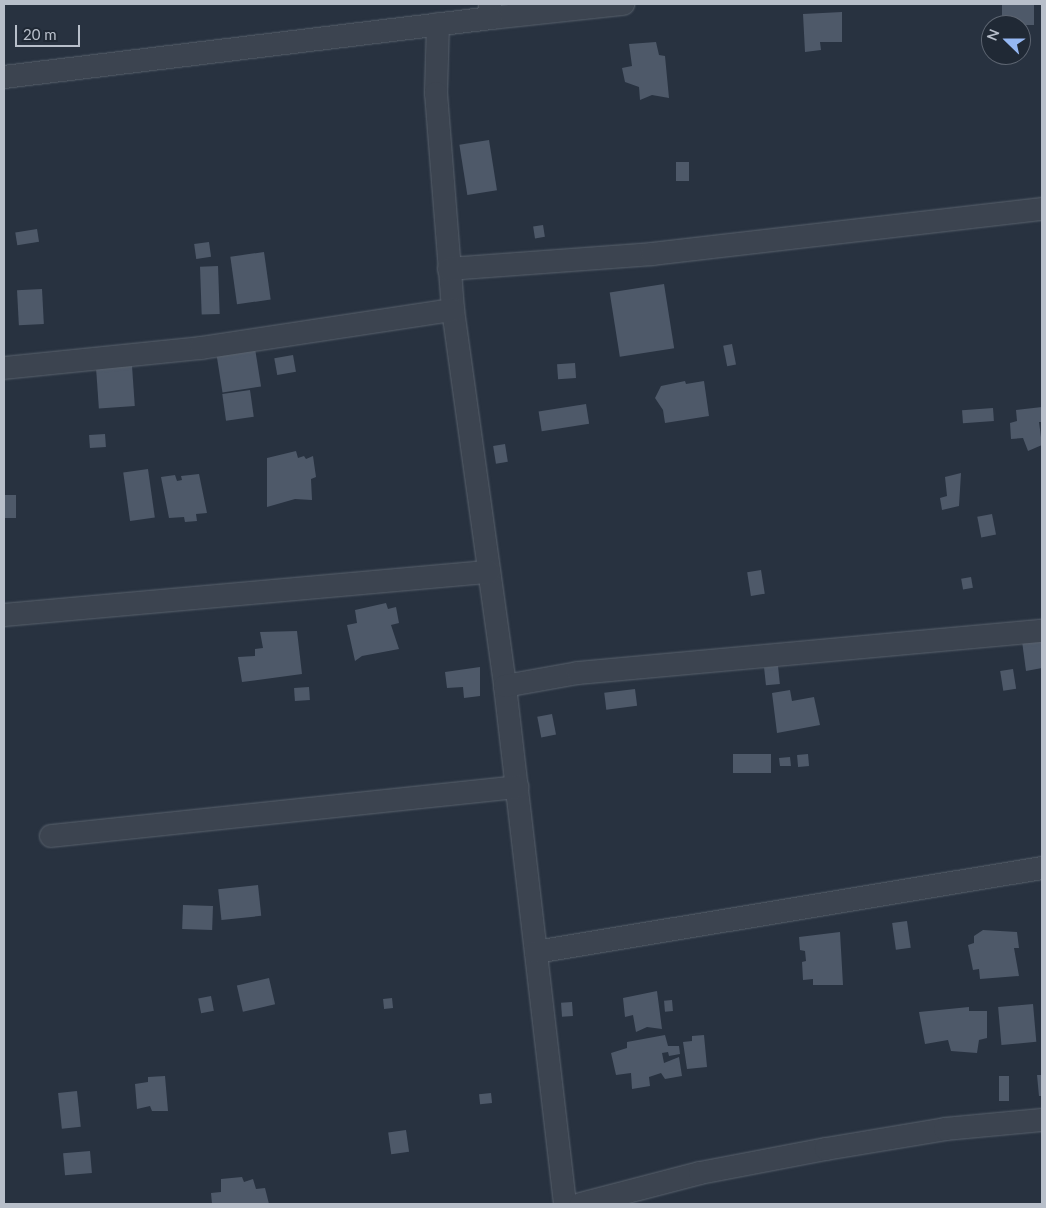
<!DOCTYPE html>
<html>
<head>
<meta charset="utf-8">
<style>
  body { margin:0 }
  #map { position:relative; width:1046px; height:1208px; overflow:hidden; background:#283240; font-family:Lato,sans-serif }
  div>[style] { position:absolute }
  .building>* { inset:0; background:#4e5969; transform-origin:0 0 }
  .roads { filter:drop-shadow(0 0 1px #59626d) drop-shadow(0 0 1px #59626d) }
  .minor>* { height:22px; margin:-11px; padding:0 11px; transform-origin:11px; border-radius:11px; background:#3c4450 }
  span { translate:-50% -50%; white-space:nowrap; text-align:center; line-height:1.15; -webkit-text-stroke:4px #202935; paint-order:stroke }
  .frame { position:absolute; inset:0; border:5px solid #b8bfca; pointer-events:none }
  .north { position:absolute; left:981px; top:15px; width:50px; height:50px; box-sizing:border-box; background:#202935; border:1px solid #5d6571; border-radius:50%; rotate:292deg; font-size:14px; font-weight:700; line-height:20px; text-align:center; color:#b8bfca }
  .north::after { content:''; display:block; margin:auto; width:18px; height:22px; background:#95b8f3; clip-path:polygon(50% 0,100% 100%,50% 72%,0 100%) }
  .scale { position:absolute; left:15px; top:25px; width:65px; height:22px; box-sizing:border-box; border:2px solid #b8bfca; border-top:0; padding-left:6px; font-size:15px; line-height:18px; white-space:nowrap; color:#b8bfca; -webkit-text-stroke:4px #202935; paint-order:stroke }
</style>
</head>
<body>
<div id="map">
  <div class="building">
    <i style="left:1002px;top:4px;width:32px;height:21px"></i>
    <i style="clip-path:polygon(842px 12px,842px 42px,820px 42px,821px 50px,805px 52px,803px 14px)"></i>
    <i style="clip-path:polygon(656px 42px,659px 55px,665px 56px,669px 98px,652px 95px,640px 100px,639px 87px,625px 82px,622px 68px,632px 66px,629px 44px)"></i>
    <i style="left:489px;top:140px;width:51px;height:30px;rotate:81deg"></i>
    <i style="left:676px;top:162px;width:13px;height:19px"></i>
    <i style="left:543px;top:225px;width:12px;height:10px;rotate:81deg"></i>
    <i style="left:37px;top:229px;width:13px;height:22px;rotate:81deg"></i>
    <i style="left:209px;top:242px;width:15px;height:15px;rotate:82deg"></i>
    <i style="left:264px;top:252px;width:48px;height:34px;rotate:82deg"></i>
    <i style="left:218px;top:266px;width:48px;height:18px;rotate:88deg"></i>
    <i style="left:664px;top:284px;width:65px;height:55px;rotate:81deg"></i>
    <i style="left:42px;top:289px;width:35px;height:25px;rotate:87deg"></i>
    <i style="left:254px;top:342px;width:45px;height:39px;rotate:81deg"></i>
    <i style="left:732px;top:344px;width:21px;height:9px;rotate:79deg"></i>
    <i style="left:293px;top:355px;width:17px;height:19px;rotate:80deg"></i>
    <i style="left:575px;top:363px;width:15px;height:18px;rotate:86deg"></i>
    <i style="left:132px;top:366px;width:40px;height:36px;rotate:86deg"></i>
    <i style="clip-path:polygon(685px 381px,686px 384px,704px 381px,709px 416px,665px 423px,663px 410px,655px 398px,661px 386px)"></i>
    <i style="left:250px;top:390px;width:27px;height:28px;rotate:82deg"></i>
    <i style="left:586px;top:404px;width:20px;height:48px;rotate:81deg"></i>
    <i style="clip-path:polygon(1042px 407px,1042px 422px,1039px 422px,1042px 445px,1028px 451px,1023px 438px,1011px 439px,1010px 423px,1017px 421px,1016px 410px)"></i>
    <i style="left:993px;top:408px;width:13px;height:31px;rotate:86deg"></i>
    <i style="left:105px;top:434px;width:13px;height:16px;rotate:86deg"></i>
    <i style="left:505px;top:444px;width:18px;height:12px;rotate:81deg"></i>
    <i style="clip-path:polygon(296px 451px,298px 458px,304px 456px,306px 459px,313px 456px,316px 477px,311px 479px,312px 500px,295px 499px,267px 507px,267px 458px)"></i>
    <i style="left:148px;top:469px;width:49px;height:25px;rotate:82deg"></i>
    <i style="clip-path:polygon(961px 473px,959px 506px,942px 510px,940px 498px,947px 496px,945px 477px)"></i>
    <i style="clip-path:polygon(199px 474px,207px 513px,196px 514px,197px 521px,185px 522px,184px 517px,169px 518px,161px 477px,175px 475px,177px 481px,182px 480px,181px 476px)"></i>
    <i style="left:16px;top:495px;width:23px;height:12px;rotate:90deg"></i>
    <i style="left:992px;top:514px;width:21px;height:15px;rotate:79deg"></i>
    <i style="left:761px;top:570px;width:24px;height:14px;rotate:81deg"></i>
    <i style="left:971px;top:577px;width:11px;height:10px;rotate:80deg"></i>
    <i style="clip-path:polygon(386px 603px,388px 609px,396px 607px,399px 623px,391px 625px,399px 649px,362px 656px,355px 661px,347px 625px,357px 623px,355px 610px)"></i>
    <i style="clip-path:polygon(297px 631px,302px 674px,242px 682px,238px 657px,255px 656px,255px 649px,263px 648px,260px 632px)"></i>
    <i style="clip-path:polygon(1042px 637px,1042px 668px,1026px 671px,1022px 641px)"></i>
    <i style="left:778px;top:666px;width:18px;height:14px;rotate:84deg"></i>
    <i style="clip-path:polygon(480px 667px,480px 696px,464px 698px,463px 687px,447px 688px,445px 672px)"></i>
    <i style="left:1013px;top:669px;width:20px;height:13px;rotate:81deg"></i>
    <i style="left:309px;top:687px;width:13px;height:15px;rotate:86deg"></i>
    <i style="left:635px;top:689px;width:17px;height:31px;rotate:83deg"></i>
    <i style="clip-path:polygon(790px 690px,792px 701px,814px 697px,820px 725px,777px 733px,772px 693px)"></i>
    <i style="left:552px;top:714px;width:21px;height:15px;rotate:79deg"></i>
    <i style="left:771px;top:754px;width:19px;height:38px;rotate:90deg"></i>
    <i style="left:808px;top:754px;width:12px;height:11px;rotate:85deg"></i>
    <i style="clip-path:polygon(790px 757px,791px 766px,780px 766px,779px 758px)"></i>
    <i style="left:258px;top:885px;width:31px;height:40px;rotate:84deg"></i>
    <i style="left:183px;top:905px;width:30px;height:24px;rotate:2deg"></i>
    <i style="left:907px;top:921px;width:27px;height:15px;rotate:82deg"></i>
    <i style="clip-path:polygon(983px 930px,1017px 932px,1019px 948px,1014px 948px,1019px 976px,980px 979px,979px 969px,973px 970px,968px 945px,974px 943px,974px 936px)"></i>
    <i style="clip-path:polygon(840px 932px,843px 985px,813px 985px,813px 979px,803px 980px,802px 962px,806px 961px,805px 951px,800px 950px,799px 937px)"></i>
    <i style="left:269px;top:978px;width:27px;height:33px;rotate:77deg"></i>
    <i style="clip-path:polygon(657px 991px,662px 1029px,647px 1027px,636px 1032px,633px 1015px,625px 1017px,623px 998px)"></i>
    <i style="left:211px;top:996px;width:15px;height:13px;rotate:79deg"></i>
    <i style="left:392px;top:998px;width:10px;height:9px;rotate:84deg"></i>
    <i style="left:672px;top:1000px;width:11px;height:8px;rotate:85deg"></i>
    <i style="left:572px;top:1002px;width:14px;height:11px;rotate:86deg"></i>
    <i style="left:1033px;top:1004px;width:38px;height:35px;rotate:85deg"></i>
    <i style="clip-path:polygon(969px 1007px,969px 1011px,987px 1011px,987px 1038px,979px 1040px,977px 1053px,951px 1051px,948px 1040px,925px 1044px,919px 1012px)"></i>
    <i style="clip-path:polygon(665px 1035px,668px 1046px,679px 1046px,680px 1054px,669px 1056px,668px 1052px,662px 1053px,664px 1063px,679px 1057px,682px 1076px,665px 1079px,661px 1073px,649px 1077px,650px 1086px,632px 1089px,631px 1073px,616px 1075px,611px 1053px,627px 1048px,627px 1042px)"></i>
    <i style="clip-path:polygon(704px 1035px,707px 1067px,687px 1069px,683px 1042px,692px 1041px,692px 1036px)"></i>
    <i style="clip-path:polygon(1037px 1075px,1042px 1075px,1042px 1096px,1039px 1096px)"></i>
    <i style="clip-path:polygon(165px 1076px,168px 1111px,152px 1111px,150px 1106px,137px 1109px,135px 1084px,148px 1082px,148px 1077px)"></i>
    <i style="left:1009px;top:1076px;width:25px;height:10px;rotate:90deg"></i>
    <i style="left:77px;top:1091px;width:36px;height:19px;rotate:84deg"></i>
    <i style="left:491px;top:1093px;width:10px;height:12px;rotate:84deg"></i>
    <i style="left:406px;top:1130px;width:22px;height:18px;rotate:82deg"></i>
    <i style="left:90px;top:1151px;width:22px;height:27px;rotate:85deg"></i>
    <i style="clip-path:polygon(242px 1177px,244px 1182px,253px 1179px,256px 1189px,265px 1188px,269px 1204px,212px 1204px,211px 1193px,221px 1192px,221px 1179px)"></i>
  </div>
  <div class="roads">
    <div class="minor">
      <i style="left:490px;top:5px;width:13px;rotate:86deg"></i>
      <i style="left:491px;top:18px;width:133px;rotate:-6.1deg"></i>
      <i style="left:438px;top:24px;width:69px;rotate:91.7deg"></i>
      <i style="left:436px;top:93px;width:218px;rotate:85.5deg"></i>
      <i style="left:453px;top:310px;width:380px;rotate:82.1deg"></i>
      <i style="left:505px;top:686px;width:521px;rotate:83.39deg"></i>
      <i style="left:4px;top:77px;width:491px;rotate:-6.9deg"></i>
      <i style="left:449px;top:269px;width:204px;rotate:-4.2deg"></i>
      <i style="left:652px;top:254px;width:393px;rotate:-6.6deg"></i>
      <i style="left:4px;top:368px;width:198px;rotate:-5.8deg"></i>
      <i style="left:201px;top:348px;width:255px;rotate:-8.6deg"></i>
      <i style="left:4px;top:615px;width:487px;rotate:-5.1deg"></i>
      <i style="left:505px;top:686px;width:74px;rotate:-10.1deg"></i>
      <i style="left:578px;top:673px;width:466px;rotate:-5.2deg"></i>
      <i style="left:51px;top:836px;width:469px;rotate:-6deg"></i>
      <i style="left:536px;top:952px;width:513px;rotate:-9.43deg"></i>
      <i style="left:581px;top:1204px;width:123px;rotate:-14.6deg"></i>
      <i style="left:700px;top:1173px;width:128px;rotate:-10.8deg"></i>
      <i style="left:826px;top:1149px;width:121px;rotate:-9.5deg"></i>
      <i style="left:945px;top:1129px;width:97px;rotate:-5.3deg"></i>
    </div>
  </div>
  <div class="frame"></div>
  <div class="north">N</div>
  <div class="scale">20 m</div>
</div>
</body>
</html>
